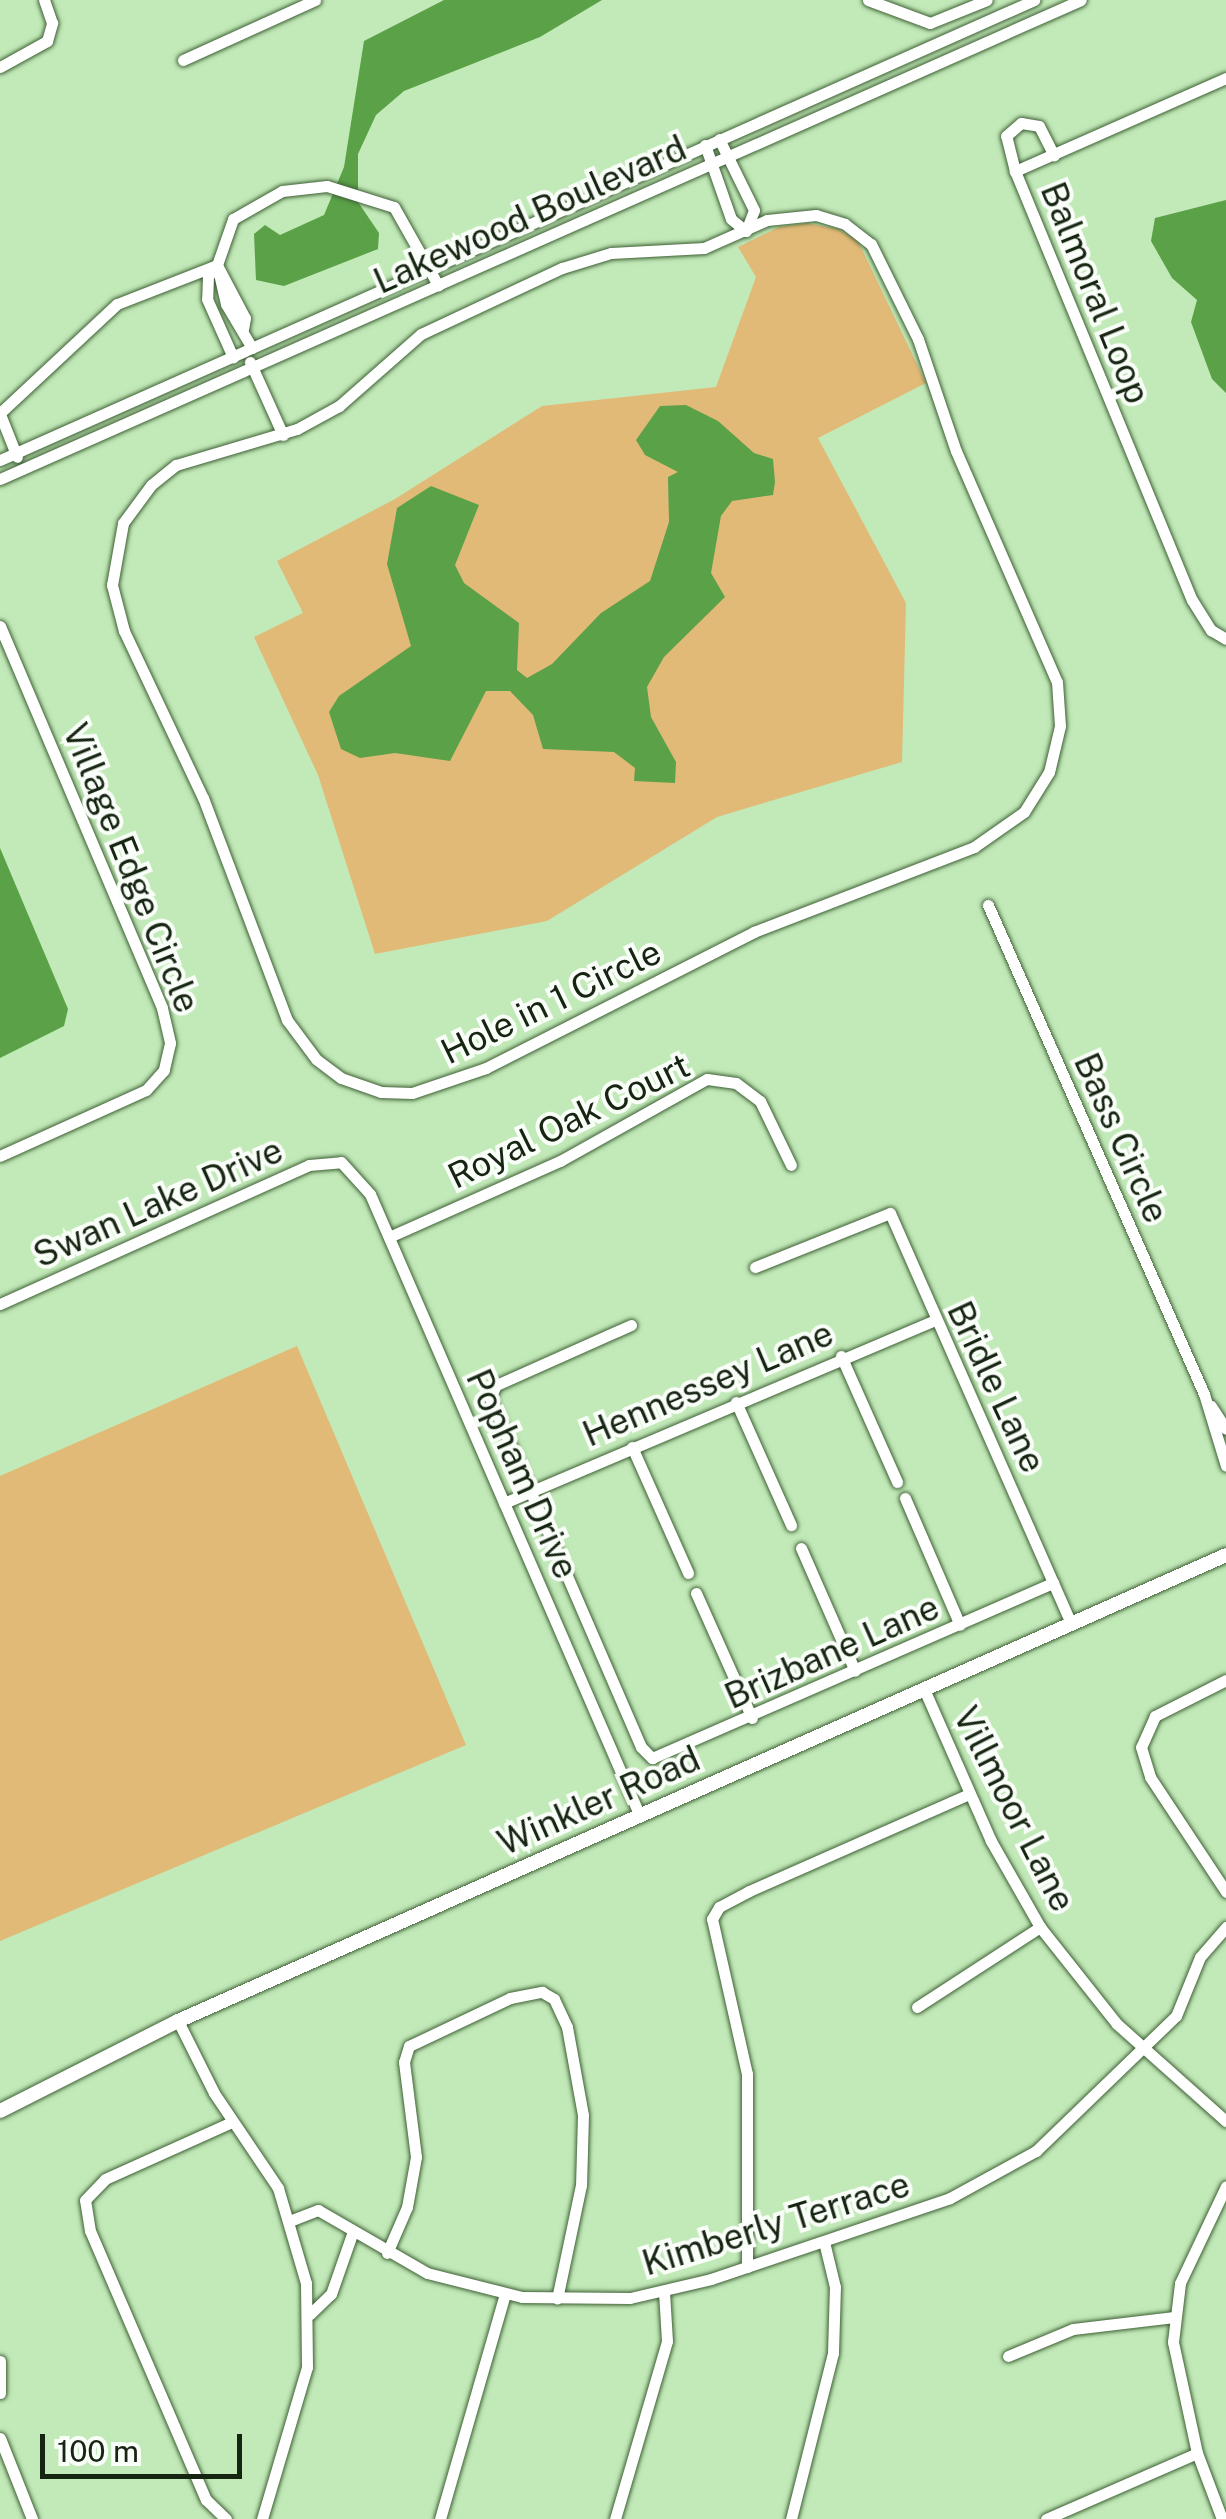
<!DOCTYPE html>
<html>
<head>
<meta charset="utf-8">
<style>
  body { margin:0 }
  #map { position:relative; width:1226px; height:2519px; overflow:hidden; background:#c2e9b8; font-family:"Public Sans",sans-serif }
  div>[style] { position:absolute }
  .green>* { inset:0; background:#e2ba78 }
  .water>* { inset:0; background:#5aa147 }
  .roads { filter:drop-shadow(0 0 2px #3e6035) drop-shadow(0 0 2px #3e6035) }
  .minor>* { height:11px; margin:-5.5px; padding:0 5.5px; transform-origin:5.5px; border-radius:5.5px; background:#fff }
  .tertiary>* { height:14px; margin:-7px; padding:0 7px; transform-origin:7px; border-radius:7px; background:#fff }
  span { translate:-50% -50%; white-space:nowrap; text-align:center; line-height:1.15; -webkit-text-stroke:8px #fafef9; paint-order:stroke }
  .street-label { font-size:35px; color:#162512 }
  .scale { position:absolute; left:40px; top:2434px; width:202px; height:45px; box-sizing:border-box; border:5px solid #162512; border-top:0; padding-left:12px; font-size:30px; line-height:35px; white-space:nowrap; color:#162512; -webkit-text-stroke:8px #fafef9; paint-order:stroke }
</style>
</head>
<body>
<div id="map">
  <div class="green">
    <i style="clip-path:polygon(807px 223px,838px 229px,858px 241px,926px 383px,818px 438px,906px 603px,902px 762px,717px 817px,547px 921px,375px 954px,318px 775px,254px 637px,303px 613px,277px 561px,395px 499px,542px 406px,716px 387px,756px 277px,738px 247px,779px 227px)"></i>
    <i style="clip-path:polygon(297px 1346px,466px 1745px,0 1941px,0 1476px)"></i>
  </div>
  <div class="water">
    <i style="clip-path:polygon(444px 0,602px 0,540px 37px,404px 91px,376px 115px,358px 154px,358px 202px,379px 233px,378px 249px,284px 286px,256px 280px,254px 234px,265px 225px,280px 235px,324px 215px,344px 167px,364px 41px)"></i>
    <i style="clip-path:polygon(1226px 200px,1226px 393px,1212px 379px,1191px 322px,1197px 300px,1172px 278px,1151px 241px,1155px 218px)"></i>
    <i style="clip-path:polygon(686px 405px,718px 421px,754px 453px,773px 459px,775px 482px,773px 495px,732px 501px,721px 516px,711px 573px,725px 597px,664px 657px,647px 687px,651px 717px,676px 762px,675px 783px,634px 781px,635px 768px,614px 752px,543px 749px,533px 715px,510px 691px,486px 691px,450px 761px,395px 753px,360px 758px,341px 749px,329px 712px,339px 696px,411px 646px,387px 564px,397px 508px,431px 486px,479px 505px,455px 565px,464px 583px,519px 623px,517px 670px,527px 678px,552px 664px,601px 613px,650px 581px,669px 522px,668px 477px,678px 472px,645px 455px,636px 440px,660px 406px)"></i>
    <i style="clip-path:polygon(0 848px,68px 1009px,64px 1026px,0 1058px)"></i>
  </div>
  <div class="roads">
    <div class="minor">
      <i style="left:868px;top:0;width:66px;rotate:20.4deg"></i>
      <i style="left:930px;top:23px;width:61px;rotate:-22deg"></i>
      <i style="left:183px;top:60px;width:145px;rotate:-24.4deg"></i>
      <i style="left:0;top:67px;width:54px;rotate:-29deg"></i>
      <i style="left:47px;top:41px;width:19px;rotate:-74deg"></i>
      <i style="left:52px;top:23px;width:24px;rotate:-109deg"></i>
      <i style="left:1226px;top:78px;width:231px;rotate:156.2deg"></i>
      <i style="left:1015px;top:171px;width:464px;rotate:67.6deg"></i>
      <i style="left:1192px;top:600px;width:36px;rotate:58deg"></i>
      <i style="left:1211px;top:630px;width:17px;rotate:31deg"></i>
      <i style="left:705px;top:145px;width:78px;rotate:70.6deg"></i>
      <i style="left:731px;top:219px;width:19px;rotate:39deg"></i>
      <i style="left:746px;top:231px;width:22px;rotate:-69deg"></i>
      <i style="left:754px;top:210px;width:79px;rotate:-116.2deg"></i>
      <i style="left:1015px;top:171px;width:36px;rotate:-104deg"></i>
      <i style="left:1006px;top:136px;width:20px;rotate:-41deg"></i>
      <i style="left:1021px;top:123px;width:18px;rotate:9deg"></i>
      <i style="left:1039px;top:126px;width:33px;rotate:63deg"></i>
      <i style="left:816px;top:215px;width:30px;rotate:17deg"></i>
      <i style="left:845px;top:224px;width:33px;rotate:38deg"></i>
      <i style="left:871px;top:244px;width:106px;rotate:63.7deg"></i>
      <i style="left:918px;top:339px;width:118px;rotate:71.3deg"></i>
      <i style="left:956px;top:451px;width:252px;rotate:66.4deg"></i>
      <i style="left:1057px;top:682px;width:44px;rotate:86.1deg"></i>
      <i style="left:1060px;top:726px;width:47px;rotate:103.4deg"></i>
      <i style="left:1049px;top:772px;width:47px;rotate:122deg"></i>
      <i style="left:1024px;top:812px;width:61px;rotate:145deg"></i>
      <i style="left:974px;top:847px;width:236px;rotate:158.9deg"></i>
      <i style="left:754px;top:932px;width:301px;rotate:153.1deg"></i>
      <i style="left:486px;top:1068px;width:78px;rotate:161.3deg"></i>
      <i style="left:412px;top:1093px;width:31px;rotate:-178deg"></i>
      <i style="left:381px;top:1092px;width:42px;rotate:-160.7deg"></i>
      <i style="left:341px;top:1078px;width:31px;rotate:-143deg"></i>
      <i style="left:316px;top:1059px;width:49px;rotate:-126.6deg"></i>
      <i style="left:287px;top:1020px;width:237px;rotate:-110.7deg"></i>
      <i style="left:203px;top:798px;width:185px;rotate:-115.3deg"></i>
      <i style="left:124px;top:631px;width:48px;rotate:-104.6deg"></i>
      <i style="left:112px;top:585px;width:63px;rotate:-79.9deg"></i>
      <i style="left:123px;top:523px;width:47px;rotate:-53.6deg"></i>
      <i style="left:151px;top:485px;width:32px;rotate:-39deg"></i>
      <i style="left:176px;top:465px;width:126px;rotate:-16.6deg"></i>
      <i style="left:297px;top:429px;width:48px;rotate:-28.7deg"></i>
      <i style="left:339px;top:406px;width:109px;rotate:-41.3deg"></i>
      <i style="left:421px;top:334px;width:156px;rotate:-25.1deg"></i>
      <i style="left:562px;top:268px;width:51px;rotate:-17deg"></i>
      <i style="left:611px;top:253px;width:93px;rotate:-3.1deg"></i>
      <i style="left:704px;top:248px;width:69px;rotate:-24deg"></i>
      <i style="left:767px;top:220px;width:49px;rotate:-5.8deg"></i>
      <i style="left:217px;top:265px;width:14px;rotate:129deg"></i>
      <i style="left:208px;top:276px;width:23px;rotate:92deg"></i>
      <i style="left:207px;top:299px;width:64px;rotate:65.9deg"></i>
      <i style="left:217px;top:265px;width:60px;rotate:62.2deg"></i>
      <i style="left:245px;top:318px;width:11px;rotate:100deg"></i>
      <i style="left:252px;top:348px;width:51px;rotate:-120.6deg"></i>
      <i style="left:226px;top:304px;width:40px;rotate:-103deg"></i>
      <i style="left:217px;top:265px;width:49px;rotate:-70.8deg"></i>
      <i style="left:233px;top:219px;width:56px;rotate:-29.7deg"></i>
      <i style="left:282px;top:191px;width:45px;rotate:-6.3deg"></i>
      <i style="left:327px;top:186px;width:70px;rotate:17.4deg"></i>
      <i style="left:394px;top:207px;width:90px;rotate:60.6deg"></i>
      <i style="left:250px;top:362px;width:80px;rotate:65.7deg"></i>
      <i style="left:0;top:413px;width:160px;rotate:-43deg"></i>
      <i style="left:117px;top:304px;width:107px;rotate:-21.3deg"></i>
      <i style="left:0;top:414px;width:46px;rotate:68.4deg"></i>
      <i style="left:0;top:460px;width:1132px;rotate:-23.98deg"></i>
      <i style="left:0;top:479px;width:1182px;rotate:-23.9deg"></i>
      <i style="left:0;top:626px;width:415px;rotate:67deg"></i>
      <i style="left:162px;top:1008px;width:36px;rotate:77deg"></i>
      <i style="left:170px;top:1043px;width:28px;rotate:103deg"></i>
      <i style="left:164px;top:1070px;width:27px;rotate:132deg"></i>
      <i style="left:146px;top:1090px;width:160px;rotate:155.7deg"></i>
      <i style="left:988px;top:905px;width:535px;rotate:66.17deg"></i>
      <i style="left:1204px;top:1394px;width:75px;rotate:73deg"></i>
      <i style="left:389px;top:1237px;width:187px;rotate:-24deg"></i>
      <i style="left:560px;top:1161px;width:168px;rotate:-29.2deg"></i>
      <i style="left:707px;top:1079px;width:29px;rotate:8deg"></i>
      <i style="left:736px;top:1083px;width:30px;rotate:37deg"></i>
      <i style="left:760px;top:1101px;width:71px;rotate:64.2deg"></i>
      <i style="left:755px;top:1267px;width:145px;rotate:-21.8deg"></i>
      <i style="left:890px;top:1213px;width:449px;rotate:66.2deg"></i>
      <i style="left:0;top:1304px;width:339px;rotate:-24.2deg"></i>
      <i style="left:309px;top:1165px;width:32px;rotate:-5deg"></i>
      <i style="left:341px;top:1162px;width:43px;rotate:47.8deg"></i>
      <i style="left:370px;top:1194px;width:678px;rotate:66.54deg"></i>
      <i style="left:631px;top:1325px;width:148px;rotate:156deg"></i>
      <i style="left:496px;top:1385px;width:14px;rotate:115deg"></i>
      <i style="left:490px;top:1398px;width:380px;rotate:66.6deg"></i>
      <i style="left:641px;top:1747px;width:16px;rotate:45deg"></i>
      <i style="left:652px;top:1758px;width:438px;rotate:-23.6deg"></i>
      <i style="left:841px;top:1356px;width:138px;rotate:66deg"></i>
      <i style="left:736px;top:1402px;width:135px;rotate:65.9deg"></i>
      <i style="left:1211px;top:1406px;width:27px;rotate:57deg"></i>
      <i style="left:632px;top:1447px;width:138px;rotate:66deg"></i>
      <i style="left:905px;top:1498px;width:138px;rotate:66.6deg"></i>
      <i style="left:504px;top:1503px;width:468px;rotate:-23deg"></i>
      <i style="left:801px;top:1548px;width:134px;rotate:66.3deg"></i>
      <i style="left:696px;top:1593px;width:137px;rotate:65.9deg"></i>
      <i style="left:1226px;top:1680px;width:80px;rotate:153.1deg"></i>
      <i style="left:1155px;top:1716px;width:34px;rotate:114deg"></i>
      <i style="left:1141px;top:1747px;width:31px;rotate:73deg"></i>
      <i style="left:1150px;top:1777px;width:138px;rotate:56.5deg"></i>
      <i style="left:924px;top:1689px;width:166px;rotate:66.2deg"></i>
      <i style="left:991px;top:1841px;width:99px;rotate:60.3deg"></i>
      <i style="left:1040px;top:1927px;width:124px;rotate:51.6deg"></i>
      <i style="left:1117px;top:2024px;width:146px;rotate:41.7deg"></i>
      <i style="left:917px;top:2007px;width:147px;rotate:-33deg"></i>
      <i style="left:178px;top:2021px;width:80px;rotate:63.4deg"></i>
      <i style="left:214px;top:2093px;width:115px;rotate:56deg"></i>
      <i style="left:278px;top:2188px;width:99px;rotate:73.6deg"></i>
      <i style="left:306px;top:2283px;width:84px;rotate:89.3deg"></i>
      <i style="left:307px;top:2367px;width:159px;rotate:106.5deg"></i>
      <i style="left:292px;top:2220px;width:28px;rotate:-21deg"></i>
      <i style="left:318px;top:2210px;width:126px;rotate:30deg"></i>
      <i style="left:427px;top:2273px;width:98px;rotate:14.2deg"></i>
      <i style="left:522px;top:2297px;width:108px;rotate:0.5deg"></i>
      <i style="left:630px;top:2298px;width:83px;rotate:-13.2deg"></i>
      <i style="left:711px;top:2279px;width:252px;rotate:-18.7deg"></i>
      <i style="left:950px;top:2198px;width:98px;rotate:-28.7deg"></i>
      <i style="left:1036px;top:2151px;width:194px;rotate:-44deg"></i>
      <i style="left:1176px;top:2016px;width:64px;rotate:-67.9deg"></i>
      <i style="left:1200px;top:1957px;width:40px;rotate:-49deg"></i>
      <i style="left:387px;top:2253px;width:50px;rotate:-66.5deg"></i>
      <i style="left:407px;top:2207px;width:51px;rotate:-79.8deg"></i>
      <i style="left:416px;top:2157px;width:96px;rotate:-97.2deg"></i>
      <i style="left:404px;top:2062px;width:17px;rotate:-73deg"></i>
      <i style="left:409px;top:2046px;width:112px;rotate:-25.4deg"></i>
      <i style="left:510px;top:1998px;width:33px;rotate:-11deg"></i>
      <i style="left:542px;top:1992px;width:14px;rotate:30deg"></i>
      <i style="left:554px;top:1999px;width:31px;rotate:65deg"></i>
      <i style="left:567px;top:2027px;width:89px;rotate:79.7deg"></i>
      <i style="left:583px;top:2115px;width:70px;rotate:91.6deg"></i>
      <i style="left:581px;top:2185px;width:116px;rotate:101.9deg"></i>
      <i style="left:747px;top:2267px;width:193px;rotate:-90deg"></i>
      <i style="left:747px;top:2074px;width:159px;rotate:-102.7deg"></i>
      <i style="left:712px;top:1919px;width:14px;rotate:-60deg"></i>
      <i style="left:719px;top:1907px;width:34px;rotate:-28deg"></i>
      <i style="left:749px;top:1891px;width:240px;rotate:-23.8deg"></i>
      <i style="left:310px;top:2314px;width:29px;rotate:-44deg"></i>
      <i style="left:331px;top:2294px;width:64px;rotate:-70.7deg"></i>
      <i style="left:1008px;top:2356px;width:70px;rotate:-22.6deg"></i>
      <i style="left:1073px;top:2329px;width:102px;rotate:-6.8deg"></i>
      <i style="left:0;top:2361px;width:32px;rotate:90deg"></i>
      <i style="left:0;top:2438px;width:87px;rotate:68.4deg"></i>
      <i style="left:226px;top:2519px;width:28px;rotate:-136deg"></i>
      <i style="left:206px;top:2500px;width:293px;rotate:-113.3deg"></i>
      <i style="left:90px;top:2231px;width:31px;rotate:-99deg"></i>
      <i style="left:85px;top:2200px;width:29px;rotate:-46deg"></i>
      <i style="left:105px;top:2179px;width:139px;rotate:-24.2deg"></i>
      <i style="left:440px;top:2519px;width:234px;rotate:-73.9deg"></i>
      <i style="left:615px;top:2519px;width:185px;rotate:-73.7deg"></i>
      <i style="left:667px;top:2341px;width:49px;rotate:-93.5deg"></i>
      <i style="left:791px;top:2519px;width:171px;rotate:-75.8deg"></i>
      <i style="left:833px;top:2353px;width:66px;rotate:-88.3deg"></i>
      <i style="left:835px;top:2287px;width:46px;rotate:-103.7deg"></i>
      <i style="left:1046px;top:2519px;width:165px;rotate:-23.6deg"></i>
      <i style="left:1222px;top:2519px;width:71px;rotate:-110.7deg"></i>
      <i style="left:1197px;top:2453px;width:114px;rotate:-102.2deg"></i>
      <i style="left:1173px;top:2342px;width:59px;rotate:-83.2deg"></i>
      <i style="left:1180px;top:2283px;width:107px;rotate:-64.6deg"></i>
    </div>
    <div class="tertiary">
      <i style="left:0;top:2111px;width:199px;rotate:-26.8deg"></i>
      <i style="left:178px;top:2021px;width:1147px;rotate:-23.97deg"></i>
    </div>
  </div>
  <div class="street-label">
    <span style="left:530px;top:215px;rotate:-24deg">Lakewood Boulevard</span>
    <span style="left:1095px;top:293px;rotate:68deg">Balmoral Loop</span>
    <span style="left:131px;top:868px;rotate:68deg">Village Edge Circle</span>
    <span style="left:551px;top:1002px;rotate:-26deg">Hole in 1 Circle</span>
    <span style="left:569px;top:1121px;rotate:-26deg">Royal Oak Court</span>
    <span style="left:1121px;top:1138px;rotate:66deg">Bass Circle</span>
    <span style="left:158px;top:1203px;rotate:-24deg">Swan Lake Drive</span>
    <span style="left:708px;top:1384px;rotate:-23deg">Hennessey Lane</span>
    <span style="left:996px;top:1387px;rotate:65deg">Bridle Lane</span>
    <span style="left:522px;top:1474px;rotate:66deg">Popham Drive</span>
    <span style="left:832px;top:1652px;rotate:-24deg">Brizbane Lane</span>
    <span style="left:599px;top:1801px;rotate:-24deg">Winkler Road</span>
    <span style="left:1014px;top:1809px;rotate:63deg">Villmoor Lane</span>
    <span style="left:776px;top:2224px;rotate:-17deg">Kimberly Terrace</span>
  </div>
  <div class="scale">100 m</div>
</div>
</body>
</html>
